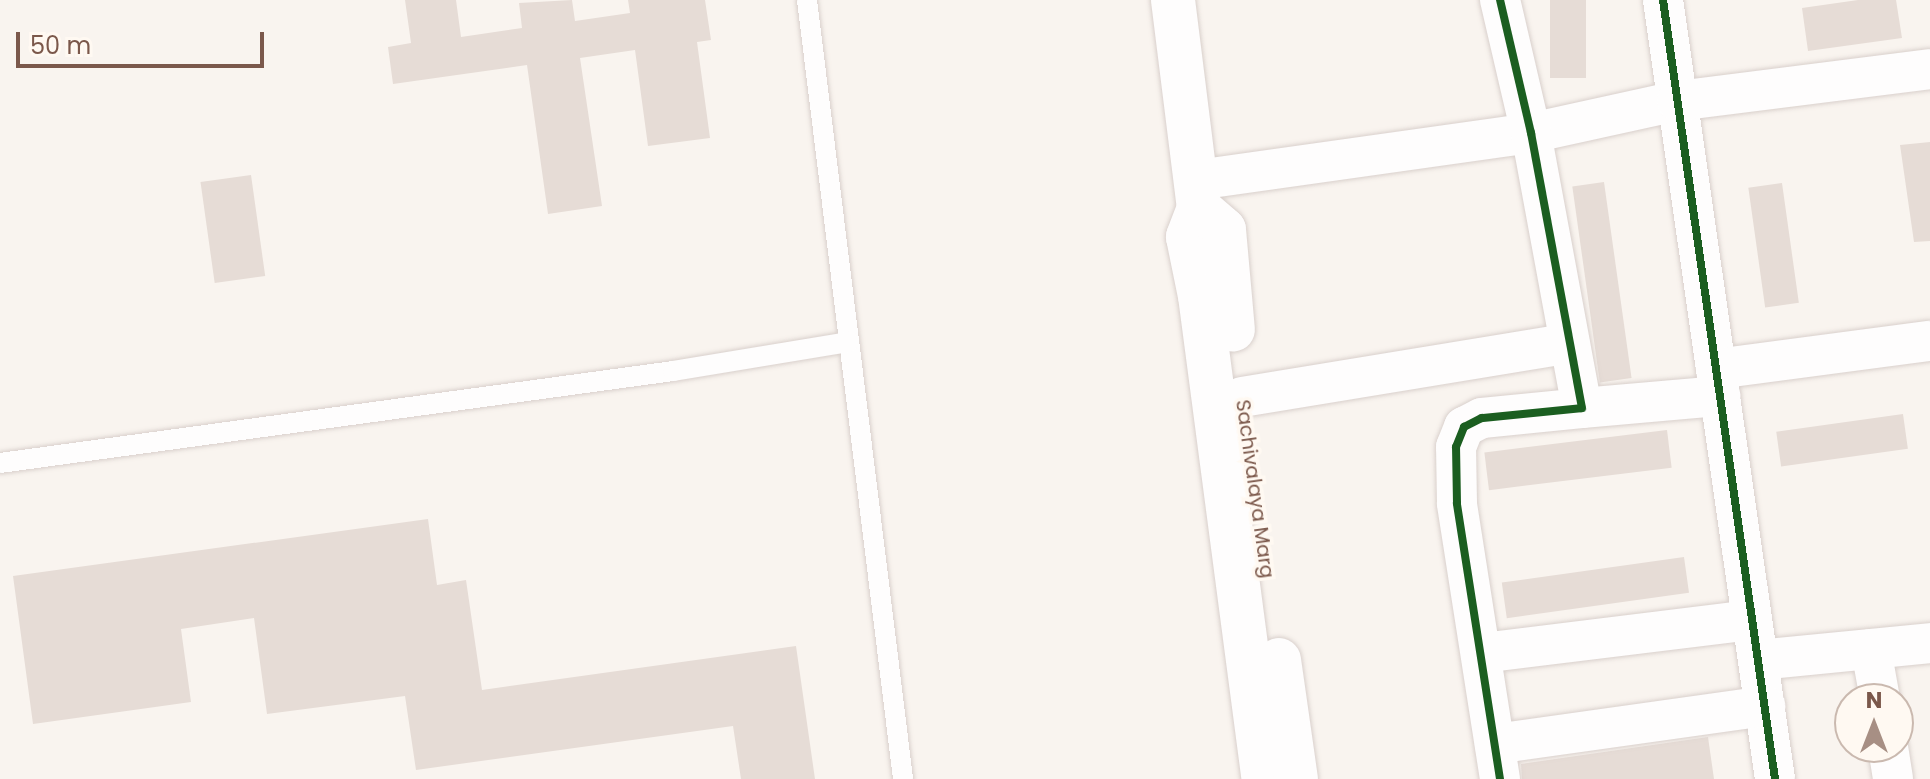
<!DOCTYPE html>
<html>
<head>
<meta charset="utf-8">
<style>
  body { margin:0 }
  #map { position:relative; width:1930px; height:779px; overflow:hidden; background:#f9f4ef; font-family:Poppins,sans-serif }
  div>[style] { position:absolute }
  .building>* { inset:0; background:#e6dcd6; transform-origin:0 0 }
  .roads { filter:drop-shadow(0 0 2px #d9d0cc) drop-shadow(0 0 2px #d9d0cc) }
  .service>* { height:20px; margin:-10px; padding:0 10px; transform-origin:10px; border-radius:10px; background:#fefdfd }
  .minor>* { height:40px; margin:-20px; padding:0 20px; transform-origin:20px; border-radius:20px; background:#fefdfd }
  .secondary>* { height:44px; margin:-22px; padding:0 22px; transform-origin:22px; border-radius:22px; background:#fefdfd }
  .cycleway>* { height:8px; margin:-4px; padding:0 4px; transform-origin:4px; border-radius:4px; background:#1b5e20 }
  span { translate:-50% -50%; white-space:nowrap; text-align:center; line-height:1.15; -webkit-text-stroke:7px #fff9f2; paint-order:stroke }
  .street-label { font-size:20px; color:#7b584b }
  .north { position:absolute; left:1834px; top:683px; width:80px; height:80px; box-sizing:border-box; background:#fff9f2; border:2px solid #cab9af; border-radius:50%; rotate:0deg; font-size:22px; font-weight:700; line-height:32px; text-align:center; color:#7b584b }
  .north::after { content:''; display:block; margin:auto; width:28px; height:36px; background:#a78f84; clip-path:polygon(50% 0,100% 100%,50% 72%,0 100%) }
  .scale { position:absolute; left:16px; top:32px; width:248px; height:36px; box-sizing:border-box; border:4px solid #7b584b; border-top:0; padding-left:10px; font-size:24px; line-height:28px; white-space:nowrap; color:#7b584b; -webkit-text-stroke:6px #fff9f2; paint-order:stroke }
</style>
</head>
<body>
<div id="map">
  <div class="building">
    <i style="clip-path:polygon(405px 0,456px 0,461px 37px,522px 28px,519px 3px,572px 0,575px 21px,630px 13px,628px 0,705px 0,711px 40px,697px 42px,710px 138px,648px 146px,635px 50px,580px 58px,602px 206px,548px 214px,527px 65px,393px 84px,388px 47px,411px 43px)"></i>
    <i style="left:1550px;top:0;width:36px;height:78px"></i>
    <i style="clip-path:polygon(1858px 0,1896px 0,1902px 38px,1808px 51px,1802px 8px)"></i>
    <i style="clip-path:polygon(1930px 142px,1930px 241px,1914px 242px,1900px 145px)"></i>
    <i style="left:251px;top:175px;width:102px;height:51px;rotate:82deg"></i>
    <i style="left:1604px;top:182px;width:198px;height:32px;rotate:82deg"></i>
    <i style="left:1782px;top:183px;width:121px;height:34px;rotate:82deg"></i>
    <i style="left:1903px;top:414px;width:35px;height:128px;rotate:82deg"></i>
    <i style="left:1667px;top:430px;width:38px;height:184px;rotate:83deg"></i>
    <i style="clip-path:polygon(428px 519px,437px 585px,466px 580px,482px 690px,796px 646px,815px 779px,741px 779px,733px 726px,416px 770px,405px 696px,267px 714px,254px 618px,181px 629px,191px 702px,33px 724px,13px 576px)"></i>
    <i style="left:1684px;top:557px;width:36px;height:184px;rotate:82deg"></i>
    <i style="clip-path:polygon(1708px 737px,1714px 779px,1522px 779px,1521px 764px)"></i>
  </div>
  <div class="roads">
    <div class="service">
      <i style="left:807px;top:0;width:785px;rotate:82.97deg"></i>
      <i style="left:0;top:463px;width:679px;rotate:-7.78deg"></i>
      <i style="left:673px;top:371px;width:178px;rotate:-9.4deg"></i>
    </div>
    <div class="minor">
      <i style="left:1663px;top:0;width:787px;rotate:81.82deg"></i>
      <i style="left:1197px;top:180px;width:337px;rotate:-8deg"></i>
      <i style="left:1531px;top:133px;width:149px;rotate:-12.4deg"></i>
      <i style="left:1677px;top:101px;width:255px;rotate:-7.2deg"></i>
      <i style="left:1716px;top:369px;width:216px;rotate:-7.5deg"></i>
      <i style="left:1242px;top:397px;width:332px;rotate:-9.3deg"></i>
      <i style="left:1582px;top:408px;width:139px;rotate:-5deg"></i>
      <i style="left:1871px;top:649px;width:51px;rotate:79.8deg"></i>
      <i style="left:1482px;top:653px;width:272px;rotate:-7deg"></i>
      <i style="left:1758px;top:660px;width:173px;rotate:-5.6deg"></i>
      <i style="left:1495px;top:744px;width:273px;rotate:-8deg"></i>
      <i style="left:1888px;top:747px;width:32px;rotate:81deg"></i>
      <i style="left:1500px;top:779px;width:279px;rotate:-98.9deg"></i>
      <i style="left:1457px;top:503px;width:56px;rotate:-91deg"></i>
      <i style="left:1456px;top:447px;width:22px;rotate:-68deg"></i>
      <i style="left:1464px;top:427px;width:20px;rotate:-27deg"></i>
      <i style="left:1482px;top:418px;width:100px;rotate:-5.7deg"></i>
      <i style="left:1582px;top:408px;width:280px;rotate:-100.5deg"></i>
      <i style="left:1531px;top:133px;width:137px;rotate:-103.1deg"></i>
    </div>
    <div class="secondary">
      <i style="left:1173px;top:0;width:210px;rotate:82.9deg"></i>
      <i style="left:1199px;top:208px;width:31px;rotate:111deg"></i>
      <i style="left:1188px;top:237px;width:60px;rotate:78.5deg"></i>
      <i style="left:1200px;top:296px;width:487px;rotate:82.5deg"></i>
      <i style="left:1199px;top:208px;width:33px;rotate:41deg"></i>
      <i style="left:1224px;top:230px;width:100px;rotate:84.9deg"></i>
      <i style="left:1279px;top:660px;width:120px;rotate:81.9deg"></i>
    </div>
  </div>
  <div class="cycleway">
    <i style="left:1663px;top:0;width:787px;rotate:81.82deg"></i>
    <i style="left:1500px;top:779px;width:279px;rotate:-98.9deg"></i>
    <i style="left:1457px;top:503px;width:56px;rotate:-91deg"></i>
    <i style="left:1456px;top:447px;width:22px;rotate:-68deg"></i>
    <i style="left:1464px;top:427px;width:20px;rotate:-27deg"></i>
    <i style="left:1482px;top:418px;width:100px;rotate:-5.7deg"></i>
    <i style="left:1582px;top:408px;width:280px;rotate:-100.5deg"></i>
    <i style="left:1531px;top:133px;width:137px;rotate:-103.1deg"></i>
  </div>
  <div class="street-label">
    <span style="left:1255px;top:489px;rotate:82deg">Sachivalaya Marg</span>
  </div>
  <div class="north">N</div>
  <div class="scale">50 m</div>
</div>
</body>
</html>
